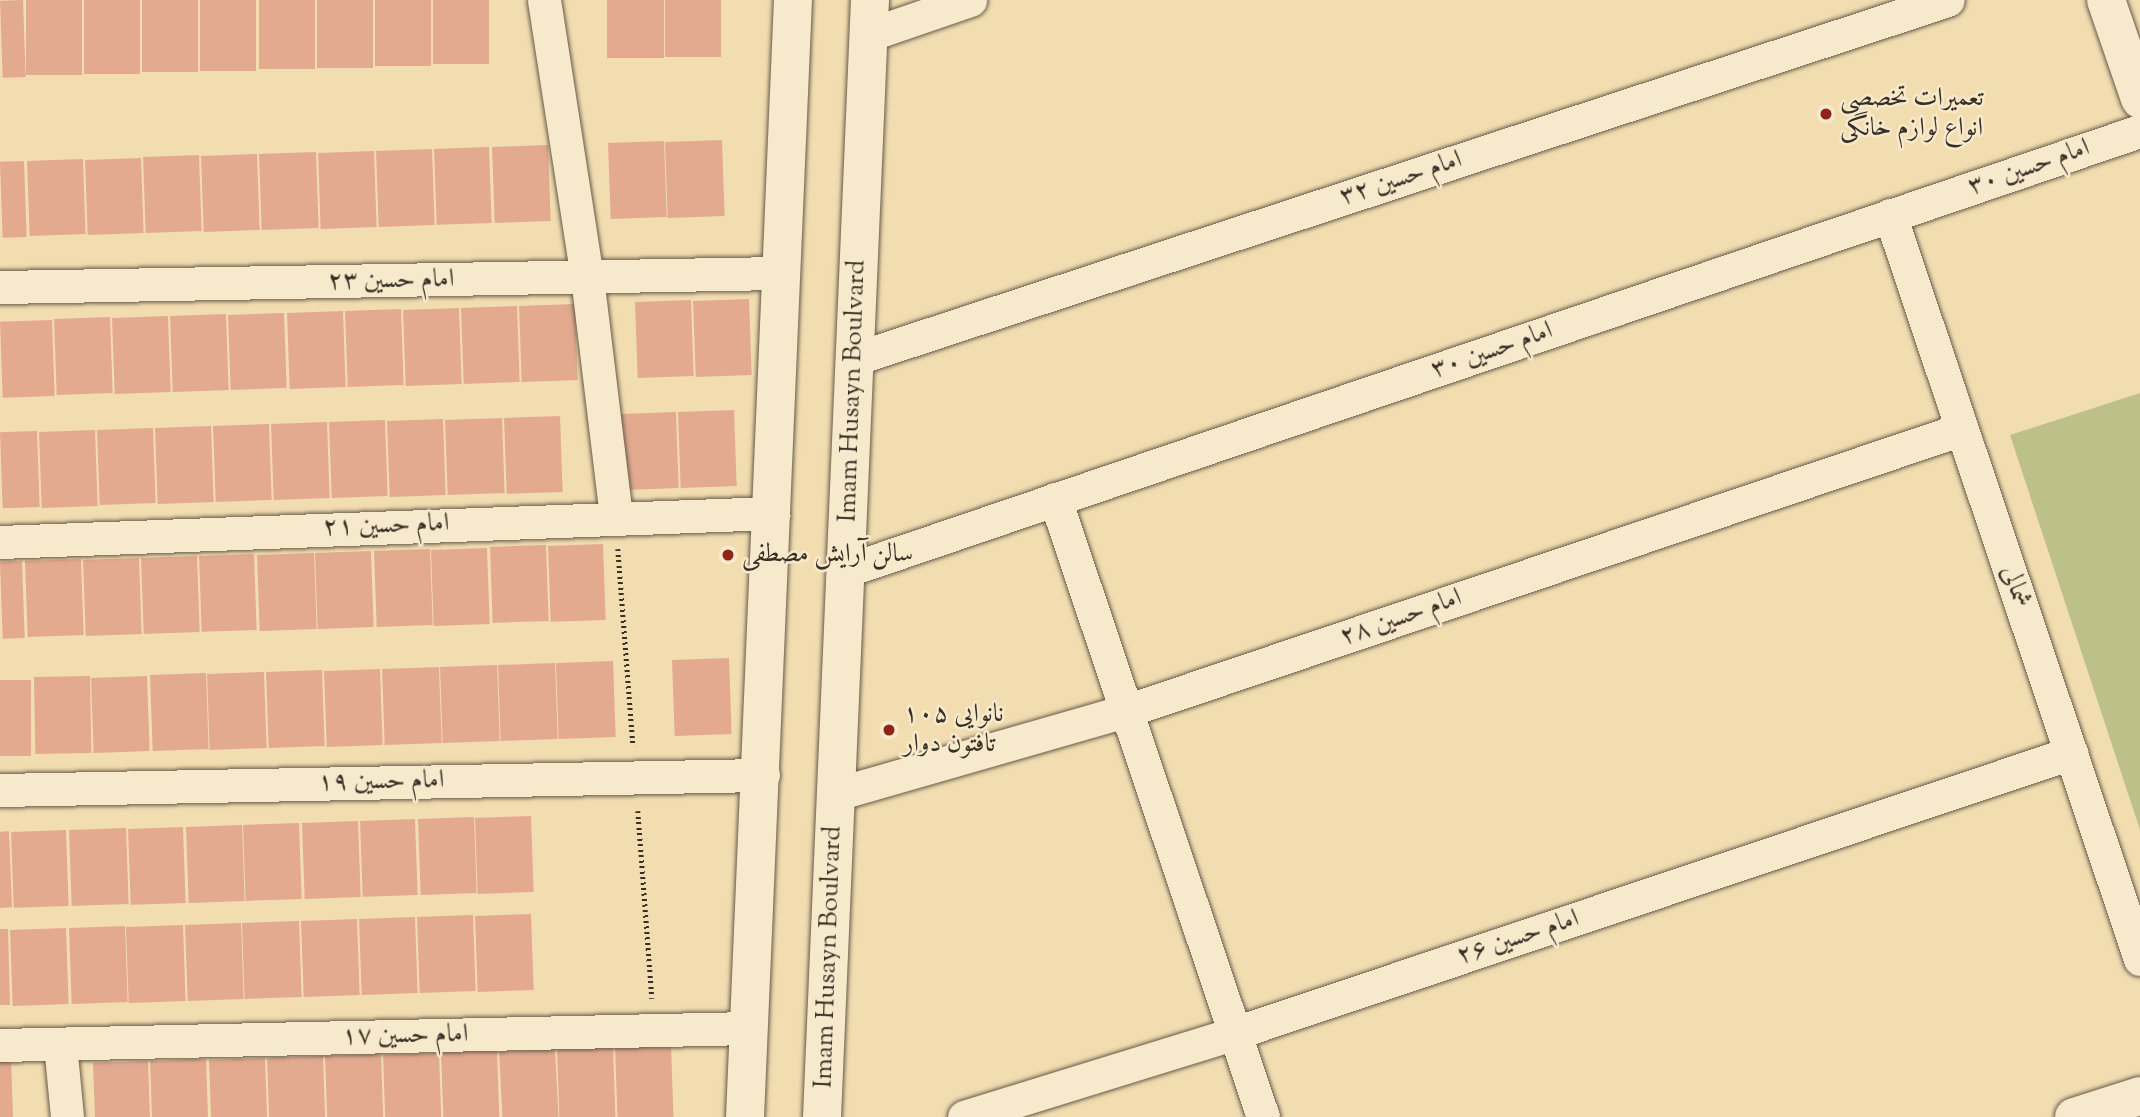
<!DOCTYPE html>
<html>
<head>
<meta charset="utf-8">
<style>
  body { margin:0 }
  #map { position:relative; width:2140px; height:1117px; overflow:hidden; background:#f2ddb1; font-family:"Sorts Mill Goudy",Amiri,serif }
  div>[style] { position:absolute }
  .green>* { inset:0; background:#bec089 }
  .building>* { inset:0; background:#e3aa90; transform-origin:0 0 }
  .path>* { height:4.5px; margin-top:-2.25px; transform-origin:0; background:repeating-linear-gradient(90deg,#383026 0 2px,transparent 0 5.5px) }
  .roads { filter:drop-shadow(0 0 2px #665b49) drop-shadow(0 0 2px #665b49) }
  .minor>* { height:33px; margin:-16.5px; padding:0 16.5px; transform-origin:16.5px; border-radius:16.5px; background:#f7e9cc }
  .tertiary>* { height:38px; margin:-19px; padding:0 19px; transform-origin:19px; border-radius:19px; background:#f7e9cc }
  .secondary>* { height:38px; margin:-19px; padding:0 19px; transform-origin:19px; border-radius:19px; background:#f7e9cc }
  .dots>* { width:19px; height:19px; translate:-50% -50%; box-sizing:border-box; border:4px solid #f7e9cc; border-radius:50% }
  span { translate:-50% -50%; white-space:nowrap; text-align:center; line-height:1.15; -webkit-text-stroke:5px #f7e9cc; paint-order:stroke }
  .poi-label { font-size:26px; color:#383026 }
  .left { translate:0 -50%; text-align:left }
  .street-label { font-size:26px; color:#383026 }
</style>
</head>
<body>
<div id="map">
  <div class="green">
    <i style="clip-path:polygon(2140px 393px,2140px 830px,2010px 435px)"></i>
  </div>
  <div class="building">
    <i style="left:23px;top:0;width:77px;height:23px;rotate:88deg"></i>
    <i style="left:26px;top:0;width:56px;height:75px"></i>
    <i style="left:84px;top:0;width:56px;height:74px"></i>
    <i style="left:142px;top:0;width:56px;height:72px"></i>
    <i style="left:200px;top:0;width:56px;height:71px"></i>
    <i style="left:259px;top:0;width:56px;height:69px"></i>
    <i style="left:317px;top:0;width:56px;height:68px"></i>
    <i style="left:375px;top:0;width:56px;height:66px"></i>
    <i style="left:433px;top:0;width:56px;height:64px"></i>
    <i style="left:607px;top:0;width:57px;height:58px"></i>
    <i style="left:665px;top:0;width:56px;height:57px"></i>
    <i style="left:722px;top:140px;width:76px;height:57px;rotate:88deg"></i>
    <i style="left:664px;top:141px;width:76px;height:56px;rotate:88deg"></i>
    <i style="left:548px;top:145px;width:76px;height:56px;rotate:88deg"></i>
    <i style="left:489px;top:147px;width:76px;height:55px;rotate:88deg"></i>
    <i style="left:432px;top:149px;width:76px;height:56px;rotate:88deg"></i>
    <i style="left:374px;top:151px;width:76px;height:56px;rotate:88deg"></i>
    <i style="left:316px;top:152px;width:76px;height:57px;rotate:88deg"></i>
    <i style="left:257px;top:154px;width:76px;height:56px;rotate:88deg"></i>
    <i style="left:199px;top:155px;width:76px;height:56px;rotate:88deg"></i>
    <i style="left:141px;top:158px;width:75px;height:56px;rotate:88deg"></i>
    <i style="left:83px;top:159px;width:75px;height:56px;rotate:88deg"></i>
    <i style="left:24px;top:161px;width:76px;height:24px;rotate:88deg"></i>
    <i style="left:749px;top:299px;width:76px;height:56px;rotate:88deg"></i>
    <i style="left:691px;top:300px;width:76px;height:56px;rotate:88deg"></i>
    <i style="left:575px;top:304px;width:76px;height:56px;rotate:88deg"></i>
    <i style="left:517px;top:306px;width:76px;height:56px;rotate:88deg"></i>
    <i style="left:459px;top:308px;width:76px;height:56px;rotate:88deg"></i>
    <i style="left:401px;top:309px;width:76px;height:56px;rotate:88deg"></i>
    <i style="left:343px;top:311px;width:76px;height:56px;rotate:88deg"></i>
    <i style="left:284px;top:313px;width:75px;height:56px;rotate:88deg"></i>
    <i style="left:226px;top:314px;width:76px;height:56px;rotate:88deg"></i>
    <i style="left:168px;top:316px;width:76px;height:56px;rotate:88deg"></i>
    <i style="left:110px;top:317px;width:76px;height:56px;rotate:88deg"></i>
    <i style="left:52px;top:320px;width:76px;height:52px;rotate:88deg"></i>
    <i style="left:734px;top:410px;width:76px;height:56px;rotate:88deg"></i>
    <i style="left:676px;top:412px;width:76px;height:56px;rotate:88deg"></i>
    <i style="left:560px;top:416px;width:76px;height:56px;rotate:88deg"></i>
    <i style="left:502px;top:418px;width:75px;height:57px;rotate:88deg"></i>
    <i style="left:443px;top:419px;width:76px;height:56px;rotate:88deg"></i>
    <i style="left:385px;top:420px;width:76px;height:56px;rotate:88deg"></i>
    <i style="left:327px;top:422px;width:76px;height:56px;rotate:88deg"></i>
    <i style="left:269px;top:424px;width:76px;height:56px;rotate:88deg"></i>
    <i style="left:211px;top:426px;width:76px;height:56px;rotate:88deg"></i>
    <i style="left:153px;top:428px;width:75px;height:56px;rotate:88deg"></i>
    <i style="left:95px;top:430px;width:76px;height:56px;rotate:88deg"></i>
    <i style="left:37px;top:431px;width:76px;height:37px;rotate:88deg"></i>
    <i style="left:603px;top:544px;width:76px;height:55px;rotate:88deg"></i>
    <i style="left:546px;top:545px;width:76px;height:56px;rotate:88deg"></i>
    <i style="left:487px;top:548px;width:76px;height:56px;rotate:88deg"></i>
    <i style="left:430px;top:549px;width:76px;height:56px;rotate:88deg"></i>
    <i style="left:371px;top:551px;width:76px;height:56px;rotate:88deg"></i>
    <i style="left:314px;top:553px;width:76px;height:57px;rotate:88deg"></i>
    <i style="left:254px;top:554px;width:76px;height:55px;rotate:88deg"></i>
    <i style="left:197px;top:556px;width:76px;height:56px;rotate:88deg"></i>
    <i style="left:139px;top:558px;width:76px;height:56px;rotate:88deg"></i>
    <i style="left:81px;top:559px;width:76px;height:56px;rotate:88deg"></i>
    <i style="left:22px;top:561px;width:77px;height:22px;rotate:88deg"></i>
    <i style="left:729px;top:658px;width:76px;height:57px;rotate:88deg"></i>
    <i style="left:613px;top:661px;width:76px;height:57px;rotate:88deg"></i>
    <i style="left:555px;top:663px;width:76px;height:57px;rotate:88deg"></i>
    <i style="left:497px;top:665px;width:76px;height:57px;rotate:88deg"></i>
    <i style="left:439px;top:667px;width:76px;height:57px;rotate:88deg"></i>
    <i style="left:380px;top:669px;width:76px;height:56px;rotate:88deg"></i>
    <i style="left:322px;top:670px;width:76px;height:56px;rotate:88deg"></i>
    <i style="left:264px;top:672px;width:76px;height:57px;rotate:88deg"></i>
    <i style="left:206px;top:673px;width:76px;height:56px;rotate:88deg"></i>
    <i style="left:90px;top:676px;width:77px;height:56px;rotate:89deg"></i>
    <i style="left:147px;top:676px;width:75px;height:56px;rotate:88deg"></i>
    <i style="left:0;top:680px;width:31px;height:76px"></i>
    <i style="left:531px;top:816px;width:76px;height:56px;rotate:88deg"></i>
    <i style="left:474px;top:817px;width:76px;height:56px;rotate:88deg"></i>
    <i style="left:415px;top:819px;width:76px;height:55px;rotate:88deg"></i>
    <i style="left:358px;top:821px;width:76px;height:56px;rotate:88deg"></i>
    <i style="left:299px;top:823px;width:76px;height:56px;rotate:88deg"></i>
    <i style="left:242px;top:825px;width:76px;height:56px;rotate:88deg"></i>
    <i style="left:183px;top:827px;width:76px;height:55px;rotate:88deg"></i>
    <i style="left:126px;top:828px;width:76px;height:57px;rotate:88deg"></i>
    <i style="left:66px;top:830px;width:76px;height:55px;rotate:88deg"></i>
    <i style="clip-path:polygon(9px 831px,12px 907px,0 908px,0 832px)"></i>
    <i style="left:531px;top:914px;width:76px;height:56px;rotate:88deg"></i>
    <i style="left:473px;top:915px;width:76px;height:56px;rotate:88deg"></i>
    <i style="left:415px;top:917px;width:76px;height:56px;rotate:88deg"></i>
    <i style="left:357px;top:919px;width:76px;height:56px;rotate:88deg"></i>
    <i style="left:299px;top:921px;width:76px;height:57px;rotate:88deg"></i>
    <i style="left:241px;top:923px;width:76px;height:56px;rotate:88deg"></i>
    <i style="left:183px;top:925px;width:76px;height:57px;rotate:88deg"></i>
    <i style="left:125px;top:926px;width:76px;height:56px;rotate:88deg"></i>
    <i style="left:66px;top:928px;width:76px;height:56px;rotate:88deg"></i>
    <i style="clip-path:polygon(0 929px,8px 929px,10px 1005px,0 1005px)"></i>
    <i style="left:671px;top:1045px;width:72px;height:56px;rotate:88deg"></i>
    <i style="left:613px;top:1047px;width:70px;height:56px;rotate:88deg"></i>
    <i style="left:555px;top:1049px;width:68px;height:56px;rotate:87deg"></i>
    <i style="left:497px;top:1050px;width:67px;height:56px;rotate:88deg"></i>
    <i style="left:439px;top:1053px;width:64px;height:56px;rotate:88deg"></i>
    <i style="left:381px;top:1054px;width:63px;height:56px;rotate:88deg"></i>
    <i style="left:323px;top:1056px;width:61px;height:56px;rotate:88deg"></i>
    <i style="clip-path:polygon(11px 1058px,13px 1117px,0 1117px,0 1059px)"></i>
    <i style="left:265px;top:1058px;width:59px;height:56px;rotate:88deg"></i>
    <i style="left:206px;top:1059px;width:58px;height:56px;rotate:88deg"></i>
    <i style="left:148px;top:1061px;width:56px;height:55px;rotate:88deg"></i>
  </div>
  <div class="path">
    <i style="left:618px;top:549px;width:198px;rotate:85.6deg"></i>
    <i style="left:638px;top:811px;width:188px;rotate:85.7deg"></i>
  </div>
  <div class="roads">
    <div class="minor">
      <i style="left:544px;top:0;width:280px;rotate:81.2deg"></i>
      <i style="left:587px;top:277px;width:241px;rotate:83.1deg"></i>
      <i style="left:868px;top:35px;width:108px;rotate:-18.9deg"></i>
      <i style="left:1890px;top:215px;width:785px;rotate:71.43deg"></i>
      <i style="left:0;top:287px;width:782px;rotate:-1.03deg"></i>
      <i style="left:854px;top:359px;width:1151px;rotate:-18.17deg"></i>
      <i style="left:1055px;top:499px;width:652px;rotate:71.4deg"></i>
      <i style="left:0;top:542px;width:774px;rotate:-2.15deg"></i>
      <i style="left:845px;top:571px;width:1368px;rotate:-18.77deg"></i>
      <i style="left:0;top:790px;width:763px;rotate:-1.13deg"></i>
      <i style="left:836px;top:794px;width:302px;rotate:-16deg"></i>
      <i style="left:1126px;top:711px;width:882px;rotate:-18.64deg"></i>
      <i style="left:60px;top:1044px;width:73px;rotate:84.5deg"></i>
      <i style="left:0;top:1045px;width:750px;rotate:-1.3deg"></i>
      <i style="left:964px;top:1117px;width:284px;rotate:-17.2deg"></i>
      <i style="left:1235px;top:1033px;width:882px;rotate:-18.52deg"></i>
    </div>
    <div class="tertiary">
      <i style="left:2106px;top:0;width:105px;rotate:71deg"></i>
      <i style="left:2074px;top:1117px;width:69px;rotate:-17.7deg"></i>
    </div>
    <div class="secondary">
      <i style="left:745px;top:1117px;width:1118px;rotate:-87.54deg"></i>
      <i style="left:822px;top:1117px;width:1118px;rotate:-87.54deg"></i>
    </div>
  </div>
  <div class="dots">
    <i style="left:1826px;top:114px;background:#8f2418"></i>
    <i style="left:728px;top:555px;background:#8f2418"></i>
    <i style="left:889px;top:730px;background:#8f2418"></i>
  </div>
  <div class="poi-label">
    <span class="left" style="left:1840px;top:114px">تعمیرات تخصصی<br>انواع لوازم خانگی</span>
    <span class="left" style="left:742px;top:555px">سالن آرایش مصطفی</span>
    <span class="left" style="left:903px;top:730px">نانوایی ۱۰۵<br>تافتون دوار</span>
  </div>
  <div class="street-label">
    <span style="left:2029px;top:168px;rotate:-19deg">امام حسین ۳۰</span>
    <span style="left:1401px;top:179px;rotate:-18deg">امام حسین ۳۲</span>
    <span style="left:391px;top:281px;rotate:-1deg">امام حسین ۲۳</span>
    <span style="left:1492px;top:351px;rotate:-19deg">امام حسین ۳۰</span>
    <span style="left:853px;top:391px;rotate:-88deg">Imam Husayn Boulvard</span>
    <span style="left:386px;top:526px;rotate:-2deg">امام حسین ۲۱</span>
    <span style="left:2015px;top:587px;rotate:71deg">شمالی</span>
    <span style="left:1401px;top:618px;rotate:-19deg">امام حسین ۲۸</span>
    <span style="left:381px;top:782px;rotate:-1deg">امام حسین ۱۹</span>
    <span style="left:1518px;top:938px;rotate:-18deg">امام حسین ۲۶</span>
    <span style="left:829px;top:957px;rotate:-88deg">Imam Husayn Boulvard</span>
    <span style="left:405px;top:1036px;rotate:-1deg">امام حسین ۱۷</span>
  </div>
</div>
</body>
</html>
